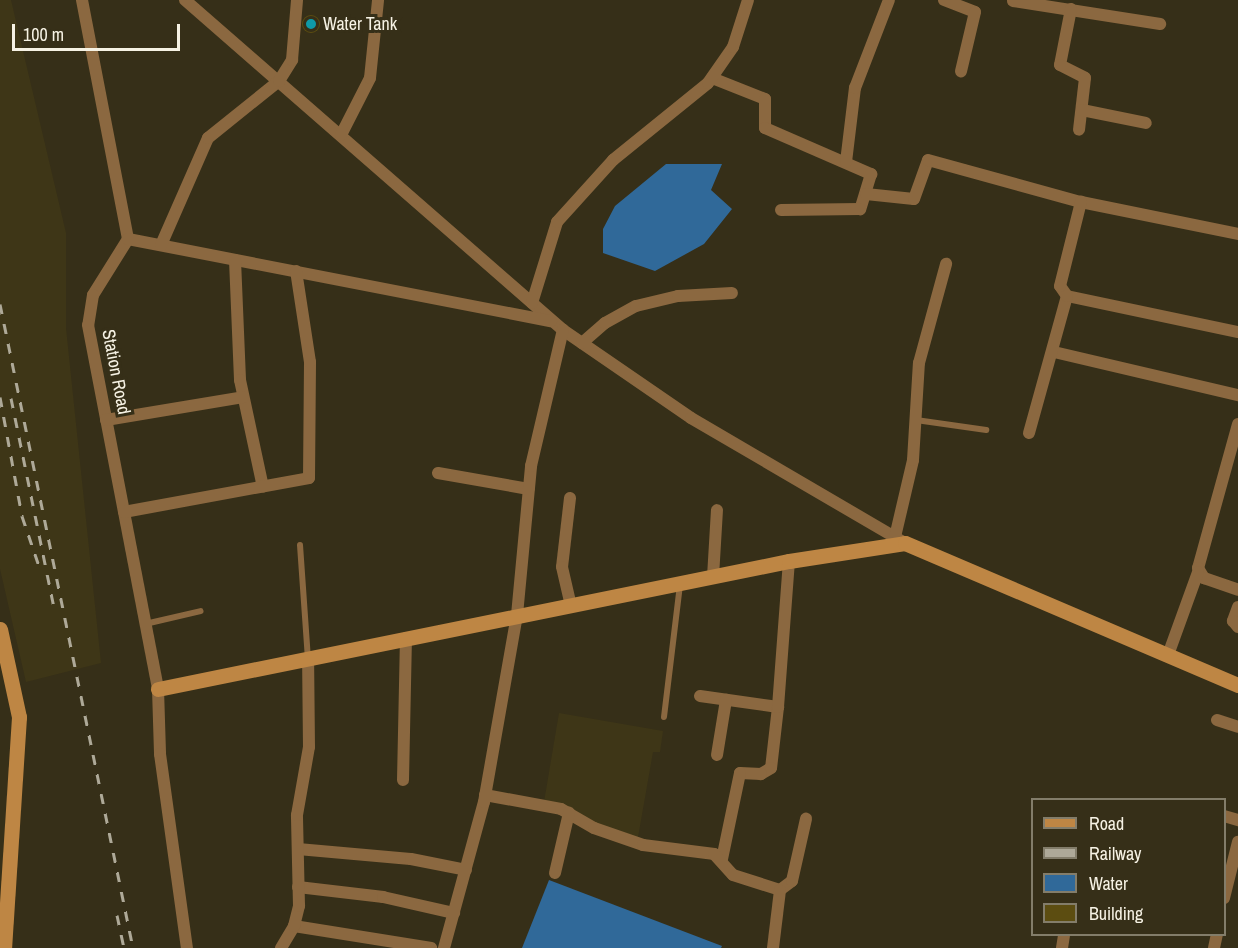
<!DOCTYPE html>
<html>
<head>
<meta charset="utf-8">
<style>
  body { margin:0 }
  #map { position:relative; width:1238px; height:948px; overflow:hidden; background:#362f18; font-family:"Archivo Narrow",sans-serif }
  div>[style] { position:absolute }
  .built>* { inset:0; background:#3e3617 }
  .water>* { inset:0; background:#306999 }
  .building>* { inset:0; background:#5c4d11 }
  .round { border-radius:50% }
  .lane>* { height:6px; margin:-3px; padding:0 3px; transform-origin:3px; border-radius:3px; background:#8b6840 }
  .street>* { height:12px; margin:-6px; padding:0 6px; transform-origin:6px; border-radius:6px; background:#8b6840 }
  .secondary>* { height:15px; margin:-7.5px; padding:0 7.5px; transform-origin:7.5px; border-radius:7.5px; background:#be8644 }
  .rail>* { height:3px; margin-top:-1.5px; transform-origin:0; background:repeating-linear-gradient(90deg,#aea998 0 10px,transparent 0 20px) }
  .dots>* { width:16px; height:16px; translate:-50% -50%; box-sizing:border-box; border:3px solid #362f18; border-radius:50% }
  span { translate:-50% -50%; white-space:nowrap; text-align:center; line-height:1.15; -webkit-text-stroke:6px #362f18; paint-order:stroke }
  .poi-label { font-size:18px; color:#f6f2e4 }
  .left { translate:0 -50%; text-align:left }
  .street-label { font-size:18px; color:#f6f2e4 }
  .legend { position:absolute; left:1031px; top:798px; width:195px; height:138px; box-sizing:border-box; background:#362f18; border:2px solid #837d6a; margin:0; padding:8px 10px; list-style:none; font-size:18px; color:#f6f2e4 }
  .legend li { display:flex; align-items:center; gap:12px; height:30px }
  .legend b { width:30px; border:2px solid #837d6a }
  .scale { position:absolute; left:12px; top:24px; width:168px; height:27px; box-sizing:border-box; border:3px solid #f6f2e4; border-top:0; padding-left:8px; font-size:18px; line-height:21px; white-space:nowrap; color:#f6f2e4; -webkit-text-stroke:4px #362f18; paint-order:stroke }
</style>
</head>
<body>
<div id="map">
  <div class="built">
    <i style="clip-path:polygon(0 0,11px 0,66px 233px,66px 328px,101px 663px,26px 682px,0 569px)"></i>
    <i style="clip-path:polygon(559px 713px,663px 731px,660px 752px,653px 752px,637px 843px,578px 826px,578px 814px,544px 802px)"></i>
  </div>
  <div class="water">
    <i style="clip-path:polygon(666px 164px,722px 164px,711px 190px,732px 209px,704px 244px,655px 271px,603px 253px,603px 229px,615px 206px)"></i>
    <i style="clip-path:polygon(549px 880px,722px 946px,721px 948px,522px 948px)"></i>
  </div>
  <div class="building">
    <i class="round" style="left:302px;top:15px;width:18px;height:18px"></i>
  </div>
  <div class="lane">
    <i style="left:916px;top:420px;width:71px;rotate:8.1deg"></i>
    <i style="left:300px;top:545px;width:113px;rotate:86deg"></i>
    <i style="left:145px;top:624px;width:57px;rotate:-13.1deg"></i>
    <i style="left:664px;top:717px;width:134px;rotate:-83.1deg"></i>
  </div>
  <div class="street">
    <i style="left:82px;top:0;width:243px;rotate:79.1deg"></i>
    <i style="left:128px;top:239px;width:66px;rotate:122deg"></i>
    <i style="left:93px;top:295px;width:30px;rotate:99deg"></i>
    <i style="left:88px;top:325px;width:371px;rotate:79.1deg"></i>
    <i style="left:158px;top:689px;width:65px;rotate:88.2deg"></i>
    <i style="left:160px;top:754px;width:196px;rotate:82.1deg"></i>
    <i style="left:185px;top:0;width:502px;rotate:41.12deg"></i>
    <i style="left:563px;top:330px;width:155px;rotate:34.5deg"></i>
    <i style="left:691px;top:418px;width:248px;rotate:30.3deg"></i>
    <i style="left:944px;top:0;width:33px;rotate:21deg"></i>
    <i style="left:975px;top:12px;width:61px;rotate:103.3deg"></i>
    <i style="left:1013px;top:1px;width:149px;rotate:8.9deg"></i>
    <i style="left:1071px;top:9px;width:57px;rotate:101.1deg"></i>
    <i style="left:1060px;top:65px;width:28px;rotate:27deg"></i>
    <i style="left:1085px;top:78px;width:52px;rotate:96.6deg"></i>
    <i style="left:712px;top:78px;width:57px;rotate:21.6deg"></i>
    <i style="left:765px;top:99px;width:29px;rotate:90deg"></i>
    <i style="left:765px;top:128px;width:116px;rotate:23.5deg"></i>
    <i style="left:871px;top:174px;width:37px;rotate:107deg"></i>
    <i style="left:860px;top:209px;width:79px;rotate:179.3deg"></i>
    <i style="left:1082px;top:110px;width:65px;rotate:11.5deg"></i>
    <i style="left:341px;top:135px;width:64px;rotate:-63deg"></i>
    <i style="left:370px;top:78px;width:78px;rotate:-84.1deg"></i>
    <i style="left:846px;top:162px;width:75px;rotate:-83.1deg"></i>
    <i style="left:855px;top:88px;width:94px;rotate:-68.9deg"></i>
    <i style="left:866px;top:194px;width:48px;rotate:5.9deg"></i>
    <i style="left:914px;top:199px;width:41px;rotate:-70.3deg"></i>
    <i style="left:928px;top:160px;width:159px;rotate:15.4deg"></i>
    <i style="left:1081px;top:202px;width:160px;rotate:11.5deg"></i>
    <i style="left:128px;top:239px;width:431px;rotate:11deg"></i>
    <i style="left:161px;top:245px;width:117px;rotate:-66.3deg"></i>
    <i style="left:208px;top:138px;width:91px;rotate:-38.8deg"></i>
    <i style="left:279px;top:81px;width:25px;rotate:-58deg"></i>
    <i style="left:292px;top:60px;width:60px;rotate:-85.2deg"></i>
    <i style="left:235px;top:260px;width:120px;rotate:87.6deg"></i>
    <i style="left:240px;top:380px;width:109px;rotate:77.9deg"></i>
    <i style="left:1067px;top:296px;width:175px;rotate:11.9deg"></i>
    <i style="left:532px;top:303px;width:85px;rotate:-72.8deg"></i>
    <i style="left:557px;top:222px;width:84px;rotate:-47.9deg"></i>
    <i style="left:613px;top:160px;width:122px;rotate:-39deg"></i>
    <i style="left:708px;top:83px;width:44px;rotate:-55.2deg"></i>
    <i style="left:733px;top:47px;width:49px;rotate:-72.3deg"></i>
    <i style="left:582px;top:343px;width:30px;rotate:-41deg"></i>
    <i style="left:605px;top:323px;width:35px;rotate:-29deg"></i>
    <i style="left:636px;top:306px;width:43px;rotate:-13.4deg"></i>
    <i style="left:678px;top:296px;width:54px;rotate:-3.2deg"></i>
    <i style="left:1054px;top:352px;width:189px;rotate:13.2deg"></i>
    <i style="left:106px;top:420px;width:139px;rotate:-9.5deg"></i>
    <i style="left:1238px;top:424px;width:149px;rotate:105.5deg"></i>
    <i style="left:1198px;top:568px;width:12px;rotate:59deg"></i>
    <i style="left:1204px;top:578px;width:36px;rotate:19deg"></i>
    <i style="left:1029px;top:433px;width:142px;rotate:-74.5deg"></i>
    <i style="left:1067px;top:296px;width:12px;rotate:-125deg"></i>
    <i style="left:1060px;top:286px;width:87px;rotate:-76deg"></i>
    <i style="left:438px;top:473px;width:92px;rotate:10deg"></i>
    <i style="left:570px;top:498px;width:69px;rotate:96.6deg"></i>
    <i style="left:562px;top:567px;width:39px;rotate:77deg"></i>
    <i style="left:124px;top:512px;width:188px;rotate:-10.4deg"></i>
    <i style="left:309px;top:478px;width:116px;rotate:-89.5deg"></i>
    <i style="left:310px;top:362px;width:92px;rotate:-98.7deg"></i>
    <i style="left:895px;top:537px;width:79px;rotate:-76.8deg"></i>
    <i style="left:913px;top:460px;width:97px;rotate:-86.5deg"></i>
    <i style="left:919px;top:363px;width:103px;rotate:-74.7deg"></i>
    <i style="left:713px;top:577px;width:67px;rotate:-86.6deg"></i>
    <i style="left:1238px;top:607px;width:15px;rotate:110deg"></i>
    <i style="left:1233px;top:621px;width:8px;rotate:50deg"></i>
    <i style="left:1168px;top:655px;width:88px;rotate:-70.1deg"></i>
    <i style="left:700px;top:696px;width:79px;rotate:8deg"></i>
    <i style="left:778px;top:707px;width:61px;rotate:96.5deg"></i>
    <i style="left:771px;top:768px;width:12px;rotate:149deg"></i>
    <i style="left:761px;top:774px;width:21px;rotate:-177deg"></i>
    <i style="left:740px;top:773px;width:88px;rotate:101.8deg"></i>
    <i style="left:778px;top:707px;width:146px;rotate:-85.7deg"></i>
    <i style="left:1217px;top:720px;width:22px;rotate:18deg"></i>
    <i style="left:717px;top:755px;width:56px;rotate:-80.7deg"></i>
    <i style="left:403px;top:780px;width:142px;rotate:-88.8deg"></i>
    <i style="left:485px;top:795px;width:77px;rotate:10.4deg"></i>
    <i style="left:561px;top:809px;width:38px;rotate:30deg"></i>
    <i style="left:594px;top:828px;width:52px;rotate:19.1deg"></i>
    <i style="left:643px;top:845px;width:72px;rotate:7.2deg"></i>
    <i style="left:714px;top:854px;width:28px;rotate:48deg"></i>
    <i style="left:733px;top:875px;width:49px;rotate:17.7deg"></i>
    <i style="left:780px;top:890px;width:15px;rotate:-37deg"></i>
    <i style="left:792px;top:881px;width:64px;rotate:-77.3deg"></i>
    <i style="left:1224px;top:816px;width:15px;rotate:16deg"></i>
    <i style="left:298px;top:849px;width:113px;rotate:5.1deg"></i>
    <i style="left:411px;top:859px;width:56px;rotate:11.3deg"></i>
    <i style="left:555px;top:873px;width:62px;rotate:-76.9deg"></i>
    <i style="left:298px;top:887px;width:86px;rotate:6.7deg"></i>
    <i style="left:383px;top:897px;width:73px;rotate:12.7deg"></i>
    <i style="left:1224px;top:898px;width:58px;rotate:-76deg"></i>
    <i style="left:294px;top:926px;width:139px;rotate:9.1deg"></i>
    <i style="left:281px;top:948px;width:26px;rotate:-59deg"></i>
    <i style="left:294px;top:926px;width:21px;rotate:-76deg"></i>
    <i style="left:299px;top:906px;width:91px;rotate:-91.3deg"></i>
    <i style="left:297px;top:815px;width:69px;rotate:-80deg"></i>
    <i style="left:309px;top:747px;width:89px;rotate:-90.6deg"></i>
    <i style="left:444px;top:948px;width:151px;rotate:-74.7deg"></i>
    <i style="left:484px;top:802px;width:190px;rotate:-80deg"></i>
    <i style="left:517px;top:615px;width:150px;rotate:-84.6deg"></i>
    <i style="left:531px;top:466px;width:140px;rotate:-76.8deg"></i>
    <i style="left:773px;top:948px;width:58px;rotate:-83.1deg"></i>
    <i style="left:1062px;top:948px;width:12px;rotate:-81deg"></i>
    <i style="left:1214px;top:948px;width:14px;rotate:-78deg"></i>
  </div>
  <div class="secondary">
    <i style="left:0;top:629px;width:90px;rotate:77.8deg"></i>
    <i style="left:19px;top:717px;width:231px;rotate:93.7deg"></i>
    <i style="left:158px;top:689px;width:644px;rotate:-11.47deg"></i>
    <i style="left:789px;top:561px;width:117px;rotate:-8.8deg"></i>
    <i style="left:905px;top:543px;width:362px;rotate:23.1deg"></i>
  </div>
  <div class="rail">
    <i style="left:0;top:304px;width:658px;rotate:78.33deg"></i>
    <i style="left:0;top:397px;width:121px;rotate:79.5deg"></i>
    <i style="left:22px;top:516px;width:56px;rotate:71.2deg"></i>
    <i style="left:11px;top:398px;width:219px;rotate:78.4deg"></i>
    <i style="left:117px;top:915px;width:34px;rotate:78deg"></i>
  </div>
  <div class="dots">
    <i style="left:311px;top:24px;background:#0f9aa8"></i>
  </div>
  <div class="poi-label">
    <span class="left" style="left:323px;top:24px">Water Tank</span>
  </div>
  <div class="street-label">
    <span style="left:116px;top:372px;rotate:79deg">Station Road</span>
  </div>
  <ul class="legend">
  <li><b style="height:8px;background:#be8644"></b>Road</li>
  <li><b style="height:8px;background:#aea998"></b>Railway</li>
  <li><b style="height:16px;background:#306999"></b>Water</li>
  <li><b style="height:16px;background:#5c4d11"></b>Building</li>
  </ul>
  <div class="scale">100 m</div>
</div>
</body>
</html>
